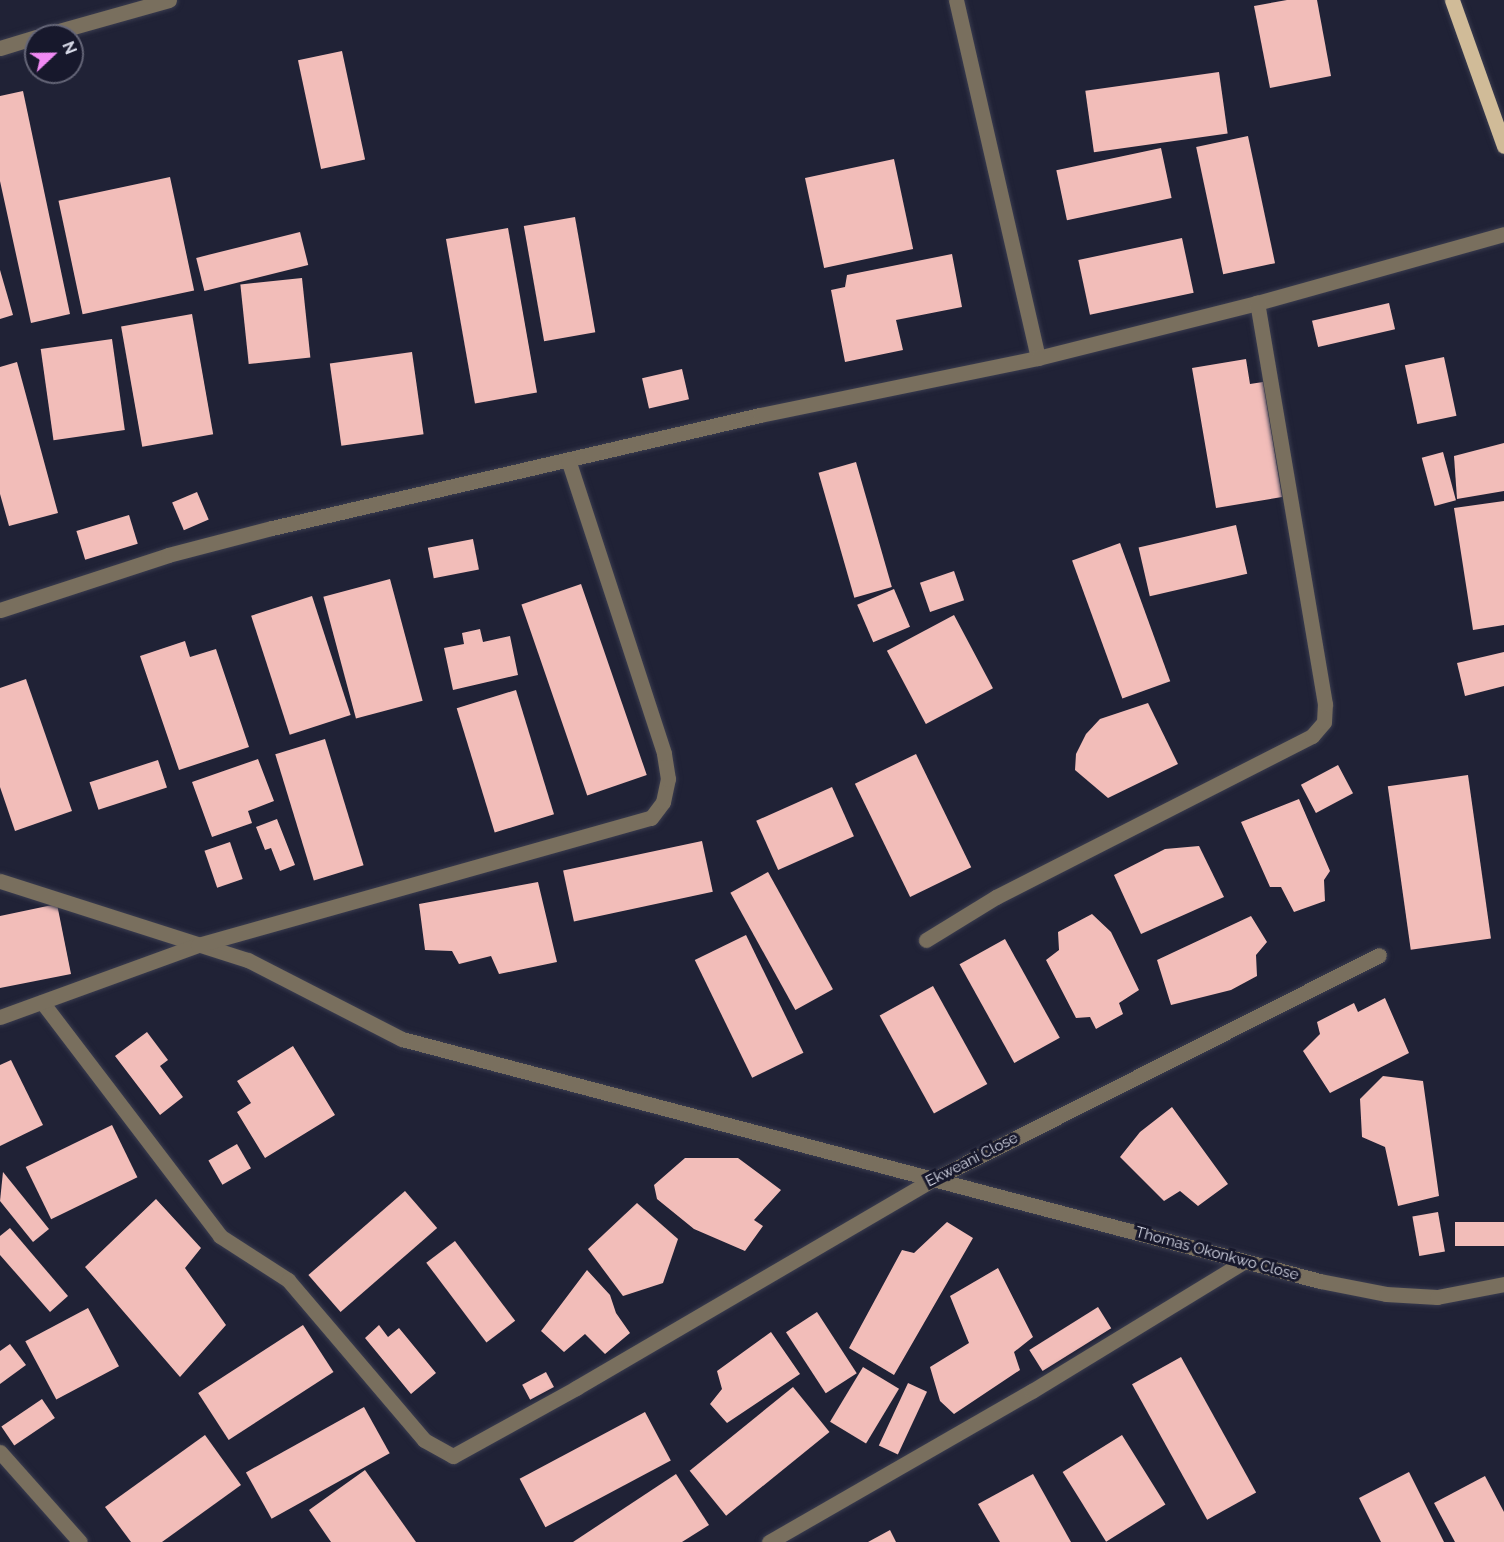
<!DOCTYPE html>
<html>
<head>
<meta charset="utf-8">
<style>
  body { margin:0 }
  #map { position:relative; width:1504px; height:1542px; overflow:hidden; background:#202236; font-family:Raleway,sans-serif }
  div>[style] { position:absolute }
  .building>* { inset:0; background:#f2bdb9; transform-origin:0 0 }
  .roads { filter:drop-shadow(0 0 2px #3a3c4f) drop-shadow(0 0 2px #3a3c4f) }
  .minor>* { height:15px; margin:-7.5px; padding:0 7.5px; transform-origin:7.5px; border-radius:7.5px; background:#796f5e }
  .major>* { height:15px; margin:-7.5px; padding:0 7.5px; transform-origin:7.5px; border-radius:7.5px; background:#d0bb98 }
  span { translate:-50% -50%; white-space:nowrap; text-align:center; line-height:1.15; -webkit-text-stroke:6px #17182c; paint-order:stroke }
  .street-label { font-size:15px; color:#d7d9e7 }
  .north { position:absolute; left:24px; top:24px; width:60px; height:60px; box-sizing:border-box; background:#17182c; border:2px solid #646577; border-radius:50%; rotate:68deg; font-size:16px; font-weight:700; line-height:24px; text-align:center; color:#d7d9e7 }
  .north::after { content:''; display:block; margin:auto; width:21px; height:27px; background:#f18af4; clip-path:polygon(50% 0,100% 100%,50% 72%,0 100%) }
</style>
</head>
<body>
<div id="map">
  <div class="building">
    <i style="clip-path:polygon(1287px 0,1317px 0,1331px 76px,1270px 88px,1254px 6px)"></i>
    <i style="left:342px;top:51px;width:111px;height:45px;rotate:78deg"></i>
    <i style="left:1219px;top:72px;width:62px;height:135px;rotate:82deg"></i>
    <i style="clip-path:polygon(23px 91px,70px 314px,31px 323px,0 181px,0 96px)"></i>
    <i style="left:1248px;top:136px;width:130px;height:53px;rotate:78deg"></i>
    <i style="left:1161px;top:148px;width:51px;height:107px;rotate:78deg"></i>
    <i style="left:894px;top:159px;width:92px;height:91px;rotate:78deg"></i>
    <i style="left:170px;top:177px;width:116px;height:114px;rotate:78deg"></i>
    <i style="left:575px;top:217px;width:117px;height:52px;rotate:80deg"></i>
    <i style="left:508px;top:228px;width:167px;height:63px;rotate:80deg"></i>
    <i style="left:300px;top:232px;width:34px;height:107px;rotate:76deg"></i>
    <i style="left:1182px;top:238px;width:56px;height:106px;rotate:78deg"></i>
    <i style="clip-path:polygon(952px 254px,962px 307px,896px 320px,903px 350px,845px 362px,831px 290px,845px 287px,847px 275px)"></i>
    <i style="clip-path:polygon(0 270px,13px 315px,0 319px)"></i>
    <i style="left:302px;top:278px;width:80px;height:62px;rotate:84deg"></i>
    <i style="left:1389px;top:303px;width:27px;height:79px;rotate:77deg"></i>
    <i style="left:192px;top:314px;width:122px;height:72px;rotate:80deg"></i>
    <i style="left:112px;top:339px;width:92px;height:72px;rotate:82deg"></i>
    <i style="left:412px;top:352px;width:83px;height:83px;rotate:82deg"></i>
    <i style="left:1444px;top:357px;width:60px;height:40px;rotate:78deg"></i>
    <i style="clip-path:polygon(1246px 359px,1250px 384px,1263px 382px,1282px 497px,1216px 508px,1192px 368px)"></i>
    <i style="clip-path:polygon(17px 362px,58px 513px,9px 526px,0 494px,0 367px)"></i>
    <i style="left:682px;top:369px;width:31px;height:41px;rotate:77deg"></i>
    <i style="clip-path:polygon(1504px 443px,1504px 491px,1457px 499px,1454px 456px)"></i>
    <i style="left:1443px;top:452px;width:50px;height:22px;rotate:75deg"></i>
    <i style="left:856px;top:462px;width:130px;height:39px;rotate:74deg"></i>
    <i style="left:197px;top:492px;width:30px;height:27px;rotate:67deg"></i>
    <i style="clip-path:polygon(1504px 501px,1504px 625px,1473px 630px,1454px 508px)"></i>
    <i style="left:129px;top:515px;width:30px;height:55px;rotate:73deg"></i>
    <i style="left:1236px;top:525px;width:50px;height:100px;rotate:77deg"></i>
    <i style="left:473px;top:539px;width:31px;height:46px;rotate:79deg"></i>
    <i style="left:1120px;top:543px;width:147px;height:51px;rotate:70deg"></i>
    <i style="left:954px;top:571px;width:31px;height:36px;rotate:71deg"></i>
    <i style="left:390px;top:579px;width:126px;height:69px;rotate:75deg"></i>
    <i style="left:581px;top:584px;width:202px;height:63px;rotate:71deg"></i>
    <i style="left:894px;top:589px;width:41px;height:40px;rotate:67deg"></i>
    <i style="left:312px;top:596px;width:125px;height:64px;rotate:72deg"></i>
    <i style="left:954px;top:615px;width:83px;height:76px;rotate:62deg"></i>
    <i style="clip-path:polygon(480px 629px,483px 642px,510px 636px,518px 675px,453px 690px,444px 648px,464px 644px,462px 633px)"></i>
    <i style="clip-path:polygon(185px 641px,190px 657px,216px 649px,249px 747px,179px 770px,140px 656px)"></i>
    <i style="clip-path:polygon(1504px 652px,1504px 686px,1465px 696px,1457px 663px)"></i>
    <i style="clip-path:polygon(26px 679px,72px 811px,15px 831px,0 787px,0 688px)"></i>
    <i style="left:516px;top:690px;width:130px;height:62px;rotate:73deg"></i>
    <i style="clip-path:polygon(1148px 703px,1178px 764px,1108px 798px,1075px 770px,1076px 754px,1086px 734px,1100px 719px)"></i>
    <i style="left:325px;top:739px;width:132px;height:52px;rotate:73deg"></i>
    <i style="left:916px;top:754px;width:126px;height:68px;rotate:64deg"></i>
    <i style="clip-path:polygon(258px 759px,274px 801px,248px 811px,252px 823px,212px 837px,192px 782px)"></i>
    <i style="left:158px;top:760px;width:29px;height:72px;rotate:72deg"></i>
    <i style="left:1338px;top:765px;width:32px;height:42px;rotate:62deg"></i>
    <i style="left:1468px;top:775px;width:165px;height:81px;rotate:82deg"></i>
    <i style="left:832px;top:787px;width:54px;height:83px;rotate:66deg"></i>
    <i style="clip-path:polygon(1299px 799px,1330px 871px,1324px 880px,1325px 901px,1294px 912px,1281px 887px,1270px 887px,1241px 822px)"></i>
    <i style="clip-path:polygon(277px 819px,295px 865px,280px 871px,271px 848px,265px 850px,256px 827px)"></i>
    <i style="left:702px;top:841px;width:52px;height:142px;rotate:78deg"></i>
    <i style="left:230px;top:842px;width:39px;height:27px;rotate:71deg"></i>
    <i style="clip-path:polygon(1199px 846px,1224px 897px,1141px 934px,1114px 875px,1165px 849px)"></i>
    <i style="left:768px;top:872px;width:134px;height:43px;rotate:61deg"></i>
    <i style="clip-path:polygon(538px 882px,557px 962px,499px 974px,491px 956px,459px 964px,452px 951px,425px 950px,419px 904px)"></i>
    <i style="clip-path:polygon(57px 904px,71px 974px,0 988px,0 916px)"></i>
    <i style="clip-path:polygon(1092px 914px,1111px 932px,1139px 990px,1119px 1003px,1123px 1014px,1096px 1029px,1090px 1017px,1076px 1018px,1046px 960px,1059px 950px,1058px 932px)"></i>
    <i style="clip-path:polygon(1251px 916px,1267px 942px,1256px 955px,1257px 976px,1231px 990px,1171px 1005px,1157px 960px)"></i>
    <i style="left:746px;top:935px;width:131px;height:57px;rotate:64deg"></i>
    <i style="left:1005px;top:939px;width:113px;height:52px;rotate:61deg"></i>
    <i style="left:933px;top:986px;width:112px;height:61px;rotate:61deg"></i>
    <i style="clip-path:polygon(1385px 998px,1409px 1053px,1330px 1093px,1303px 1051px,1320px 1034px,1317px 1022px,1354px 1003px,1358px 1012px)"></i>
    <i style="clip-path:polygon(147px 1032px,168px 1060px,160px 1066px,183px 1097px,160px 1115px,115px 1056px)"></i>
    <i style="clip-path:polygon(293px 1046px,335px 1115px,265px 1158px,237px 1112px,251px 1103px,237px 1081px)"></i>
    <i style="clip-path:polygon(11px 1060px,43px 1125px,0 1146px,0 1065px)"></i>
    <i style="clip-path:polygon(1383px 1076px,1423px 1081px,1439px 1196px,1398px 1206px,1385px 1147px,1362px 1137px,1360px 1099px)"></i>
    <i style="clip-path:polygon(1172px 1107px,1228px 1184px,1198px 1206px,1180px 1191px,1164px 1201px,1120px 1157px,1140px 1132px)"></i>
    <i style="left:112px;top:1125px;width:58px;height:96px;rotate:64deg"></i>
    <i style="left:237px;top:1144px;width:28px;height:33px;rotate:60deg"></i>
    <i style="clip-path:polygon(685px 1158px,738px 1158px,781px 1190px,754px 1220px,763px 1226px,745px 1251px,694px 1229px,657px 1199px,654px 1185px)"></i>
    <i style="clip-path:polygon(3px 1172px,49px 1229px,33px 1242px,0 1201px)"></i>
    <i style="left:405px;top:1191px;width:49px;height:128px;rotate:49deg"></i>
    <i style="clip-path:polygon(156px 1199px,201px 1248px,185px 1268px,226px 1325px,180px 1377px,85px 1267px)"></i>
    <i style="clip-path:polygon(637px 1203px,678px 1239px,663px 1283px,623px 1296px,588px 1249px)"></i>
    <i style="left:1438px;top:1212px;width:40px;height:26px;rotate:80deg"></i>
    <i style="clip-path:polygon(947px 1222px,973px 1238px,894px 1375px,849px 1348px,902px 1250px,914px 1253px)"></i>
    <i style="left:1455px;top:1222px;width:49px;height:24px"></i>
    <i style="clip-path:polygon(10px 1228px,68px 1296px,50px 1312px,0 1255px,0 1236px)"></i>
    <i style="left:455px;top:1241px;width:100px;height:36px;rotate:53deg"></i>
    <i style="clip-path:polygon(998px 1268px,1033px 1337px,1014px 1352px,1020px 1370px,954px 1414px,940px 1401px,930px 1367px,969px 1343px,950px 1296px)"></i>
    <i style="clip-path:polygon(587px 1270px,610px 1295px,616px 1313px,630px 1333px,605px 1354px,585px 1334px,564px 1352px,541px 1331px)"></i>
    <i style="left:1098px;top:1307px;width:25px;height:81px;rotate:58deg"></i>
    <i style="left:88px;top:1308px;width:66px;height:71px;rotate:62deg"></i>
    <i style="left:817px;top:1312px;width:73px;height:37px;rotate:57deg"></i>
    <i style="left:303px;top:1325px;width:56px;height:125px;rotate:57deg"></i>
    <i style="clip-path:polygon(379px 1325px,388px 1337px,399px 1328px,436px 1373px,411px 1394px,365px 1338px)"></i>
    <i style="clip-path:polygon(771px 1332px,800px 1374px,727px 1423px,710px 1404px,722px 1389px,717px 1371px)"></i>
    <i style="clip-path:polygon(10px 1344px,26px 1365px,0 1384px,0 1351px)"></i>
    <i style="left:1181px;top:1357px;width:155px;height:56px;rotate:61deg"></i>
    <i style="left:863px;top:1367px;width:42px;height:64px;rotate:31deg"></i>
    <i style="left:546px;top:1372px;width:17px;height:27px;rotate:62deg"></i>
    <i style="left:908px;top:1383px;width:21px;height:69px;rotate:25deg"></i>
    <i style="left:793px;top:1387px;width:58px;height:133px;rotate:51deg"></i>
    <i style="left:42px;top:1399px;width:23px;height:49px;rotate:56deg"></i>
    <i style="left:364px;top:1407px;width:53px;height:135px;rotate:61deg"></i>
    <i style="left:645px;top:1412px;width:55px;height:142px;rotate:62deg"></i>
    <i style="clip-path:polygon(205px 1435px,241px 1485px,162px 1542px,131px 1542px,105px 1507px)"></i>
    <i style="left:1122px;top:1435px;width:82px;height:70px;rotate:58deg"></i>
    <i style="clip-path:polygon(365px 1470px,416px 1542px,331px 1542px,309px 1510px)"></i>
    <i style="clip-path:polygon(1409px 1472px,1444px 1542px,1381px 1542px,1359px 1498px)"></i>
    <i style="clip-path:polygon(676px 1474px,709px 1525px,682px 1542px,573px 1542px)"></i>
    <i style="clip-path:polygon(1033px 1474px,1071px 1542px,1000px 1542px,978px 1504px)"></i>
    <i style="clip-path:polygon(1485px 1476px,1504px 1512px,1504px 1542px,1455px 1542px,1434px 1503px)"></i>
    <i style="clip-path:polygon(890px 1530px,896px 1542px,868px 1542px)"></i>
  </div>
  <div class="roads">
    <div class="minor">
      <i style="left:956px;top:0;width:367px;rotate:77.1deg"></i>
      <i style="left:41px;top:36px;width:133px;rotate:-15.7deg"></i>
      <i style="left:0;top:48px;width:38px;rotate:-17deg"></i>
      <i style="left:0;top:610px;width:177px;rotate:-18.1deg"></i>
      <i style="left:168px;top:555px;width:107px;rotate:-14.6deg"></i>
      <i style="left:272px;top:528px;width:501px;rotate:-13.04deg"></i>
      <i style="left:760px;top:415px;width:284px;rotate:-11.6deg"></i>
      <i style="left:1038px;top:358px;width:226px;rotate:-14.1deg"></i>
      <i style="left:1257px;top:303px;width:256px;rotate:-15.6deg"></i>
      <i style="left:0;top:881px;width:260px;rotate:17.7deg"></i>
      <i style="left:248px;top:960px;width:173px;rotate:27.2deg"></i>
      <i style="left:402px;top:1039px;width:949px;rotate:14.77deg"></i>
      <i style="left:1320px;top:1281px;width:67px;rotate:11.1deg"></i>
      <i style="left:1386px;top:1294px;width:51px;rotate:3.4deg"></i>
      <i style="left:1437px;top:1297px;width:68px;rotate:-11deg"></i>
      <i style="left:926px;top:940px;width:82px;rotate:-31.6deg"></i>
      <i style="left:996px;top:897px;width:355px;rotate:-27deg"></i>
      <i style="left:1312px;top:736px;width:18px;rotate:-49deg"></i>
      <i style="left:1324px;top:722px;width:18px;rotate:-87deg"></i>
      <i style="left:1325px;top:704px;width:407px;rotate:-99.6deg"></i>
      <i style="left:42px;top:1002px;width:294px;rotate:52.7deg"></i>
      <i style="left:220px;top:1236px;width:81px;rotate:32.9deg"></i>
      <i style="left:288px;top:1280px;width:210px;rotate:49.6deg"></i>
      <i style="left:424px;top:1440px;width:33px;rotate:29deg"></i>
      <i style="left:453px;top:1456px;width:141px;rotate:-28.9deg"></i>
      <i style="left:576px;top:1388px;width:415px;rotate:-30.3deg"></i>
      <i style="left:934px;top:1179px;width:498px;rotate:-26.7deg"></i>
      <i style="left:0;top:1017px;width:211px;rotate:-20deg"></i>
      <i style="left:198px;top:945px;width:470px;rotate:-15.7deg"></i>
      <i style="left:651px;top:818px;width:20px;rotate:-53deg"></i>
      <i style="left:663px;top:802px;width:24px;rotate:-78deg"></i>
      <i style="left:668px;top:779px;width:26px;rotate:-99deg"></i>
      <i style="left:664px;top:753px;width:308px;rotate:-108.1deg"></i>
      <i style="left:0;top:1452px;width:120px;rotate:48.4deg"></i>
      <i style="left:769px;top:1542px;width:303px;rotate:-29.9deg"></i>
      <i style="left:1032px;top:1391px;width:247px;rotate:-31.4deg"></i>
    </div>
    <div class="major">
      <i style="left:1452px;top:0;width:155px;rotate:70.4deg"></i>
    </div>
  </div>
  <div class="street-label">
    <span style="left:972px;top:1160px;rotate:-27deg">Ekweani Close</span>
    <span style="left:1217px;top:1254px;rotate:15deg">Thomas Okonkwo Close</span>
  </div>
  <div class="north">N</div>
</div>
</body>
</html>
